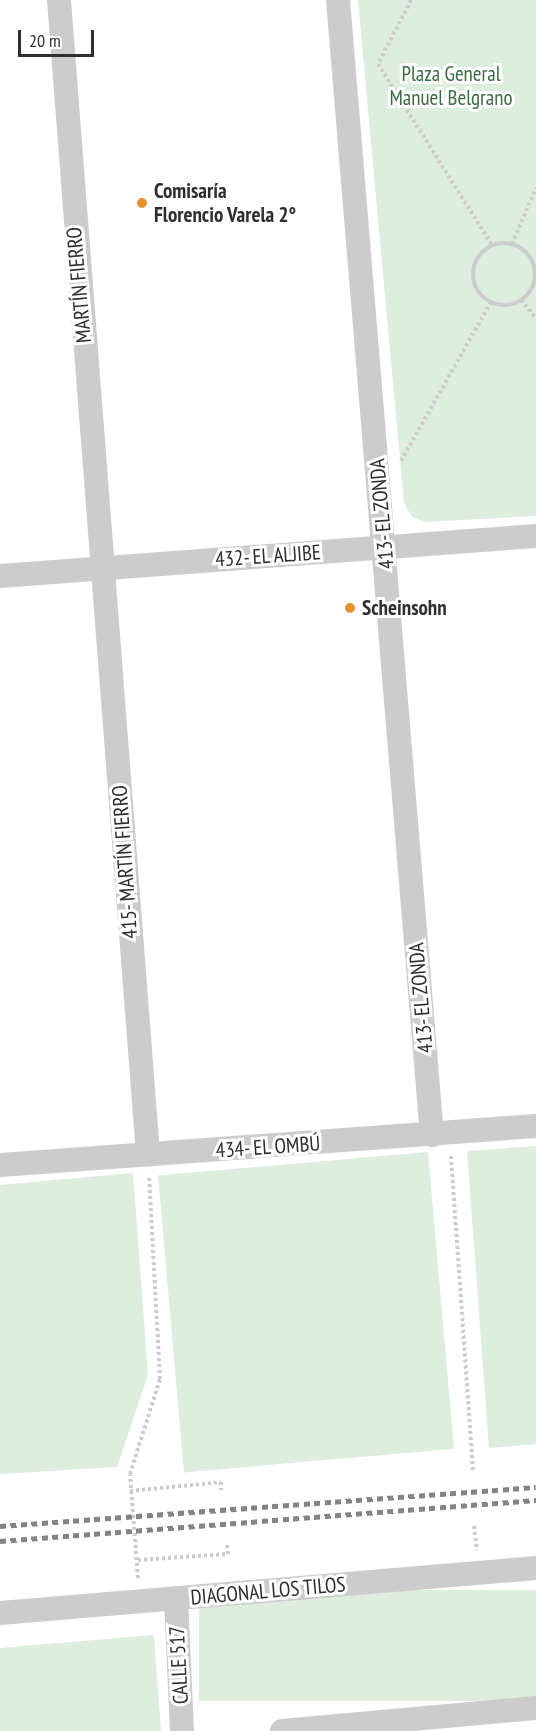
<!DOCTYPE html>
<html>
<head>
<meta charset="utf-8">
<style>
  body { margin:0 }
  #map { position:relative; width:536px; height:1731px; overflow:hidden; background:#fff; font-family:"PT Sans Narrow",sans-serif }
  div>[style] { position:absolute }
  .green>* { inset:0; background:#ddedde; transform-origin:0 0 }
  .path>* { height:4px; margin-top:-2px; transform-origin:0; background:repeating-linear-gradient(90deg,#ccc 0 3px,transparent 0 6px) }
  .path>.ring { margin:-2px; padding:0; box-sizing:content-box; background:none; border:4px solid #ccc; border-radius:50% }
  .minor>* { height:24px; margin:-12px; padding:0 12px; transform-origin:12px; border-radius:12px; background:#ccc }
  .rail>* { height:4.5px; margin-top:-2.25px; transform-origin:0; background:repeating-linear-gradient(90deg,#848484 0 6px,transparent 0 10.5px) }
  .dots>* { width:16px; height:16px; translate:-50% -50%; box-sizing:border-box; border:3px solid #fff; border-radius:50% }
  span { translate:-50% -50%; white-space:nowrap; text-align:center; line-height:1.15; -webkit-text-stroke:6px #fff; paint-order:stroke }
  .park-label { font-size:21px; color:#3b6c42 }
  .poi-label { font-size:21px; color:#2f2f2f; font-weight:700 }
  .left { translate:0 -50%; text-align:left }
  .street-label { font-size:21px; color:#2f2f2f }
  .scale { position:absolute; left:18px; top:30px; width:76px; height:27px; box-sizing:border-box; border:3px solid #2f2f2f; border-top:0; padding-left:8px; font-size:18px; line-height:21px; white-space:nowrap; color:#2f2f2f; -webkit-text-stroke:4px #fff; paint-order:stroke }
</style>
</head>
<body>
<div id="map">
  <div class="green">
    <i style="clip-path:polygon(358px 0,536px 0,536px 516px,425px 522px,412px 517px,404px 503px)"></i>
    <i style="clip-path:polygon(536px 1146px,536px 1444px,489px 1448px,467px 1151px)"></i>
    <i style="left:428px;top:1152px;width:298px;height:271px;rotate:85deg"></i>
    <i style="clip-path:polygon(133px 1173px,148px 1375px,117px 1467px,0 1474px,0 1185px)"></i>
    <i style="left:536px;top:1590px;width:111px;height:337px;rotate:90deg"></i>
    <i style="clip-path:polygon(154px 1635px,161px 1731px,0 1731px,0 1648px)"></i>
  </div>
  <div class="path">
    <i style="left:411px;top:0;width:72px;rotate:117.3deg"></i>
    <i style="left:378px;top:64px;width:214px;rotate:57.8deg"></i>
    <i class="ring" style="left:473px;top:243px;width:58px;height:58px"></i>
    <i style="left:512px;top:244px;width:61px;rotate:-66.8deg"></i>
    <i style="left:521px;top:300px;width:23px;rotate:50deg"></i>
    <i style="left:401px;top:461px;width:183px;rotate:-60.5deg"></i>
    <i style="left:451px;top:1156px;width:316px;rotate:86deg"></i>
    <i style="left:130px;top:1491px;width:91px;rotate:-5.6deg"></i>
    <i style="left:221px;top:1482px;width:8px;rotate:90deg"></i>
    <i style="left:474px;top:1526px;width:25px;rotate:83deg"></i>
    <i style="left:138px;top:1560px;width:90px;rotate:-3.8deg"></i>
    <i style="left:228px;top:1554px;width:9px;rotate:-96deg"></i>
    <i style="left:138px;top:1578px;width:104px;rotate:-94.4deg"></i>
    <i style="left:130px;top:1474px;width:100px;rotate:-72.5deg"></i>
    <i style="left:160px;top:1379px;width:202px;rotate:-93.1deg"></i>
  </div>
  <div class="minor">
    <i style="left:59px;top:0;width:1158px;rotate:85.59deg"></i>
    <i style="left:338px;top:0;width:1139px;rotate:85.27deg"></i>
    <i style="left:0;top:576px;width:537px;rotate:-4.27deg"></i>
    <i style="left:0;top:1165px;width:537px;rotate:-4.16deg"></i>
    <i style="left:176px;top:1599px;width:132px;rotate:87.4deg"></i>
    <i style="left:0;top:1613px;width:538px;rotate:-4.8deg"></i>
    <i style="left:282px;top:1731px;width:255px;rotate:-5.2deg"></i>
  </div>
  <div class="rail">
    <i style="left:0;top:1526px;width:537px;rotate:-4.16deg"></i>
    <i style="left:0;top:1541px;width:538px;rotate:-4.37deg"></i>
  </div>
  <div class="dots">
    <i style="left:142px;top:203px;background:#e8912f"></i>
    <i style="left:350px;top:608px;background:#e8912f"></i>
  </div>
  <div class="park-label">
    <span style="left:451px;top:86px">Plaza General<br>Manuel Belgrano</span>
  </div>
  <div class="poi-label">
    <span class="left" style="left:154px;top:203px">Comisaría<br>Florencio Varela 2°</span>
    <span class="left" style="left:362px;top:608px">Scheinsohn</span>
  </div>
  <div class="street-label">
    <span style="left:79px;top:285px;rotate:-95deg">MARTÍN FIERRO</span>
    <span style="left:382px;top:514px;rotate:-95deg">413- EL ZONDA</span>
    <span style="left:268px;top:556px;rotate:-4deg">432- EL ALJIBE</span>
    <span style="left:125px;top:862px;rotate:-94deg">415- MARTÍN FIERRO</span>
    <span style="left:421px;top:998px;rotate:-95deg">413- EL ZONDA</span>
    <span style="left:268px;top:1147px;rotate:-4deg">434- EL OMBÚ</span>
    <span style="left:268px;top:1591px;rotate:-5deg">DIAGONAL LOS TILOS</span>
    <span style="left:179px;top:1665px;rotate:-93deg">CALLE 517</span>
  </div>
  <div class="scale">20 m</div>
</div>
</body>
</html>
